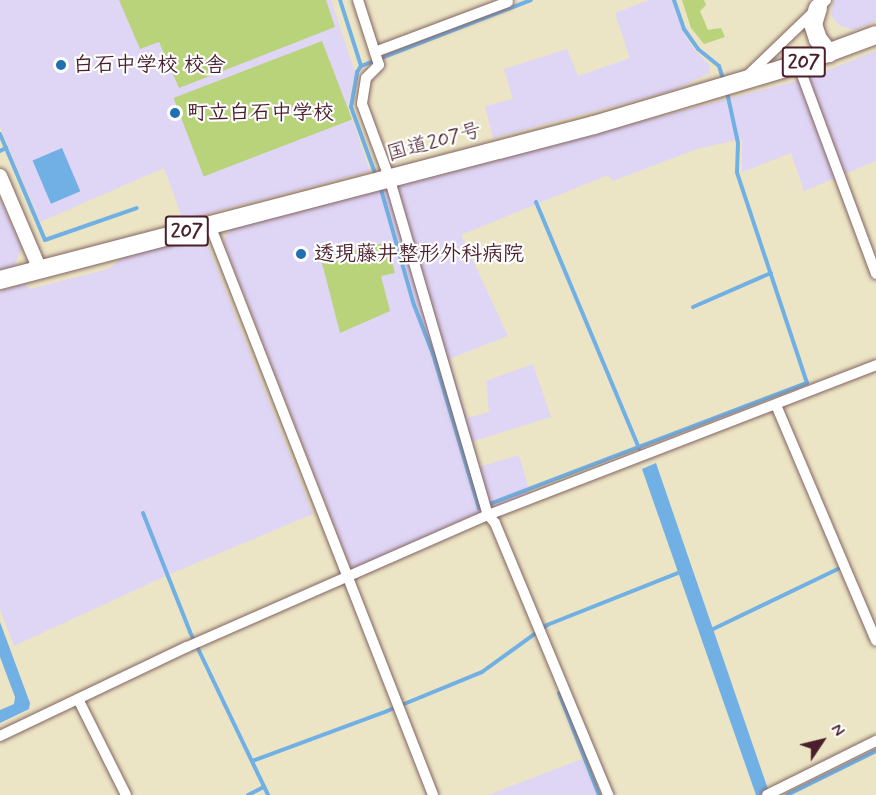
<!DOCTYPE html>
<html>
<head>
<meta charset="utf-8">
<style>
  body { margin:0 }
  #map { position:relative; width:876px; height:795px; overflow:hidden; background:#ece5c5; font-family:Mynerve,"Klee One",sans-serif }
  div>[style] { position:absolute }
  .built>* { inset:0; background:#dfd5f5 }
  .green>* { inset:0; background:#b8d379; transform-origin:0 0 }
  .water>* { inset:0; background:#71b0e4; transform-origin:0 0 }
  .stream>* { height:4px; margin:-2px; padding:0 2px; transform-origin:2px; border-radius:2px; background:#71b0e4 }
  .roads { filter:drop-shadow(0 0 2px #836461) drop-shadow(0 0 2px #836461) }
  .minor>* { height:10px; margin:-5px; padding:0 5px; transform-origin:5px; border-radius:5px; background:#fff }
  .tertiary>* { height:14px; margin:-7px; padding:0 7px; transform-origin:7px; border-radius:7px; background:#fff }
  .trunk>* { height:18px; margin:-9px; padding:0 9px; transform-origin:9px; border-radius:9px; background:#fff }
  .dots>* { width:16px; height:16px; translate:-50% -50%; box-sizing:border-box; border:3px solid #fff; border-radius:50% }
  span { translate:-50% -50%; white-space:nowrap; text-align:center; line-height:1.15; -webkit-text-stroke:4.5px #fff; paint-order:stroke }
  .shield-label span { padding:2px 4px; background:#fff; border:2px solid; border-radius:4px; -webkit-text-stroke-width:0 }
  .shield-label { font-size:20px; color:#4a1f2b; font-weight:700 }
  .poi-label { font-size:21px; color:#4a1f2b; font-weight:700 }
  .left { translate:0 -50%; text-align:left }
  .street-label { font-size:21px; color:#4a1f2b }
  .north { position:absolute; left:792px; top:711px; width:60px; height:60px; -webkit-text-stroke:4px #fff; paint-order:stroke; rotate:55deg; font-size:16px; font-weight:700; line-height:24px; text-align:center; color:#4a1f2b }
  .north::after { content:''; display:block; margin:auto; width:21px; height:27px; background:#4a1f2b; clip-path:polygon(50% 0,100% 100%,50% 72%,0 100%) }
</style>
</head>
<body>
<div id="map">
  <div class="built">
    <i style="clip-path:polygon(0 0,331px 0,355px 72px,348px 107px,370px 171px,183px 220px,164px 168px,40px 222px,0 127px)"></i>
    <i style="clip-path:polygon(649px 0,672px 0,683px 32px,693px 48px,709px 65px,710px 73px,674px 90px,493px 138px,485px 106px,513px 99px,504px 69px,567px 49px,578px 76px,630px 58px,615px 13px)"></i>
    <i style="clip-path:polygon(834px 0,876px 0,876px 21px,855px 30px,840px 26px,831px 15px)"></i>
    <i style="clip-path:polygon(876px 51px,876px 161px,804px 191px,791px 153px,742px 172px,742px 139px,697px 149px,613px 181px,608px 175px,461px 235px,508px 336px,449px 359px,467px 418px,489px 412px,486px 381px,533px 364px,551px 417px,471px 442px,478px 467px,519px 455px,530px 493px,352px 571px,224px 243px,226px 234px,235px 227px,808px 78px)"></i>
    <i style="clip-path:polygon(0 199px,22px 248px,14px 266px,0 270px)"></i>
    <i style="clip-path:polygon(190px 240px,203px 241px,208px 246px,313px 514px,170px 574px,14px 646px,0 609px,0 291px,24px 284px,30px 289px,108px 269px,124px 257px)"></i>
    <i style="clip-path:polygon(582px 759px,597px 795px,488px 795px)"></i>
  </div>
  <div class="green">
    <i style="clip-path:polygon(119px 0,326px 0,335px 27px,179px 88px,159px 42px,140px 49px)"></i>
    <i style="clip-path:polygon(682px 0,704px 0,706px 5px,700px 11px,708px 30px,721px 28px,725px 37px,704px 44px,691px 28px)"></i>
    <i style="left:322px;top:41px;width:84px;height:159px;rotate:69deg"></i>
    <i style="clip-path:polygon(387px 242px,395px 273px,381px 276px,390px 311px,340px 333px,321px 259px)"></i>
  </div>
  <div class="water">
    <i style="left:62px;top:148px;width:47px;height:32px;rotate:67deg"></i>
    <i style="clip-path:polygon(656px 463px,770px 795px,756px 795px,642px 469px)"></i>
    <i style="clip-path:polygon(0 622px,30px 703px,29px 709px,0 723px,0 710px,14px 704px,15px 697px,0 657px)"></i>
  </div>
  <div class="stream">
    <i style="left:340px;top:0;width:69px;rotate:72.3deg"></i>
    <i style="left:674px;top:0;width:31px;rotate:71deg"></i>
    <i style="left:684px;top:29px;width:24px;rotate:55deg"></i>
    <i style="left:698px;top:49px;width:27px;rotate:39deg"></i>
    <i style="left:719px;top:66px;width:17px;rotate:73deg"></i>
    <i style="left:0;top:134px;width:115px;rotate:67deg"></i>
    <i style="left:45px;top:240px;width:97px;rotate:-19.2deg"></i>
    <i style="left:0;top:151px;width:7px;rotate:-27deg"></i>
    <i style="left:376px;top:176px;width:73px;rotate:-109.9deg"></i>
    <i style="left:351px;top:107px;width:36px;rotate:-80deg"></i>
    <i style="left:357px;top:72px;width:7px;rotate:-56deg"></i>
    <i style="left:361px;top:66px;width:182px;rotate:-21.2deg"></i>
    <i style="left:380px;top:186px;width:124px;rotate:74.1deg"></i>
    <i style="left:414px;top:305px;width:53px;rotate:68.8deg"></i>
    <i style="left:433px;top:354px;width:161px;rotate:73.4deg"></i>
    <i style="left:479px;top:508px;width:351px;rotate:-20.9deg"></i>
    <i style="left:807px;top:383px;width:222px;rotate:-108.4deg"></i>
    <i style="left:737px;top:172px;width:29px;rotate:-88deg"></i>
    <i style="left:738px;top:143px;width:52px;rotate:-102.2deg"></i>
    <i style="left:536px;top:202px;width:267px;rotate:67.3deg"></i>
    <i style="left:693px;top:307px;width:85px;rotate:-23.6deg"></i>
    <i style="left:143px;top:513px;width:128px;rotate:68.4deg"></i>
    <i style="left:190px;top:632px;width:181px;rotate:64.4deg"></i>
    <i style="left:709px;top:631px;width:143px;rotate:-25.7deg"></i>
    <i style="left:559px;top:693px;width:110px;rotate:68.6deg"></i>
    <i style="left:252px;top:761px;width:144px;rotate:-20.3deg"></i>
    <i style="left:387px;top:711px;width:103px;rotate:-22.3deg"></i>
    <i style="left:482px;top:672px;width:80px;rotate:-35.9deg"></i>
    <i style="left:547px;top:625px;width:146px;rotate:-21.7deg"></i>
    <i style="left:248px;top:795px;width:18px;rotate:-27deg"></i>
    <i style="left:787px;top:795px;width:99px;rotate:-26.3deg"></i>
  </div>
  <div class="roads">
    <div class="minor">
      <i style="left:358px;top:0;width:68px;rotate:72.1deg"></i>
      <i style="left:379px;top:65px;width:18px;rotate:135deg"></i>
      <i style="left:366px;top:78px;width:26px;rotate:99deg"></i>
      <i style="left:362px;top:104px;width:78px;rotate:69.7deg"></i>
      <i style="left:389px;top:177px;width:352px;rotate:73.7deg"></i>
      <i style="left:488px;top:515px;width:11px;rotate:49deg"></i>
      <i style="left:495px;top:523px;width:295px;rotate:67.4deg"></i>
      <i style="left:375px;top:52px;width:142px;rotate:-20.6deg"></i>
      <i style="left:798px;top:64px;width:224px;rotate:69.6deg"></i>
      <i style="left:746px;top:77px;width:111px;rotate:-43.9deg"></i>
      <i style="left:210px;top:225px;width:612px;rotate:68.63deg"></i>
      <i style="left:776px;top:405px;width:256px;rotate:67deg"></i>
      <i style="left:78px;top:699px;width:107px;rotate:63.4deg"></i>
      <i style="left:0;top:736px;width:207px;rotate:-25.5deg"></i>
      <i style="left:187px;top:647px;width:329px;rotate:-23.7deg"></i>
      <i style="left:488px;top:515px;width:416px;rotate:-21.1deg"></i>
      <i style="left:767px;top:795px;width:122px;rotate:-26.4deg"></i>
    </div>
    <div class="tertiary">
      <i style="left:0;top:176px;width:102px;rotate:66.9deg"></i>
    </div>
    <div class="trunk">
      <i style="left:818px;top:8px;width:17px;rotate:107deg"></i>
      <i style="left:813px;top:24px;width:16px;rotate:72deg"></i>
      <i style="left:818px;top:39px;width:18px;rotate:52deg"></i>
      <i style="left:0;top:280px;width:614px;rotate:-14.62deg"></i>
      <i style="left:594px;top:125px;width:213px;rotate:-16.6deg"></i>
      <i style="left:798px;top:64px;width:83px;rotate:-20.4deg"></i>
    </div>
  </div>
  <div class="dots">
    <i style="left:61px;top:65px;background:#1f6fb2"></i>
    <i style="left:175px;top:113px;background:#1f6fb2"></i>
    <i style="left:301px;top:254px;background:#1f6fb2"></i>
  </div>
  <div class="shield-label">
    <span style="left:804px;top:62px">207</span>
    <span style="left:187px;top:231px">207</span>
  </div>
  <div class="poi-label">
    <span class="left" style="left:73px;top:65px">白石中学校 校舎</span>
    <span class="left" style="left:187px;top:113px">町立白石中学校</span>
    <span class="left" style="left:314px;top:254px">透現藤井整形外科病院</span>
  </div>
  <div class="street-label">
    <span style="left:434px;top:142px;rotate:-15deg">国道207号</span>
  </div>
  <div class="north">N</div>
</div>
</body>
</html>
